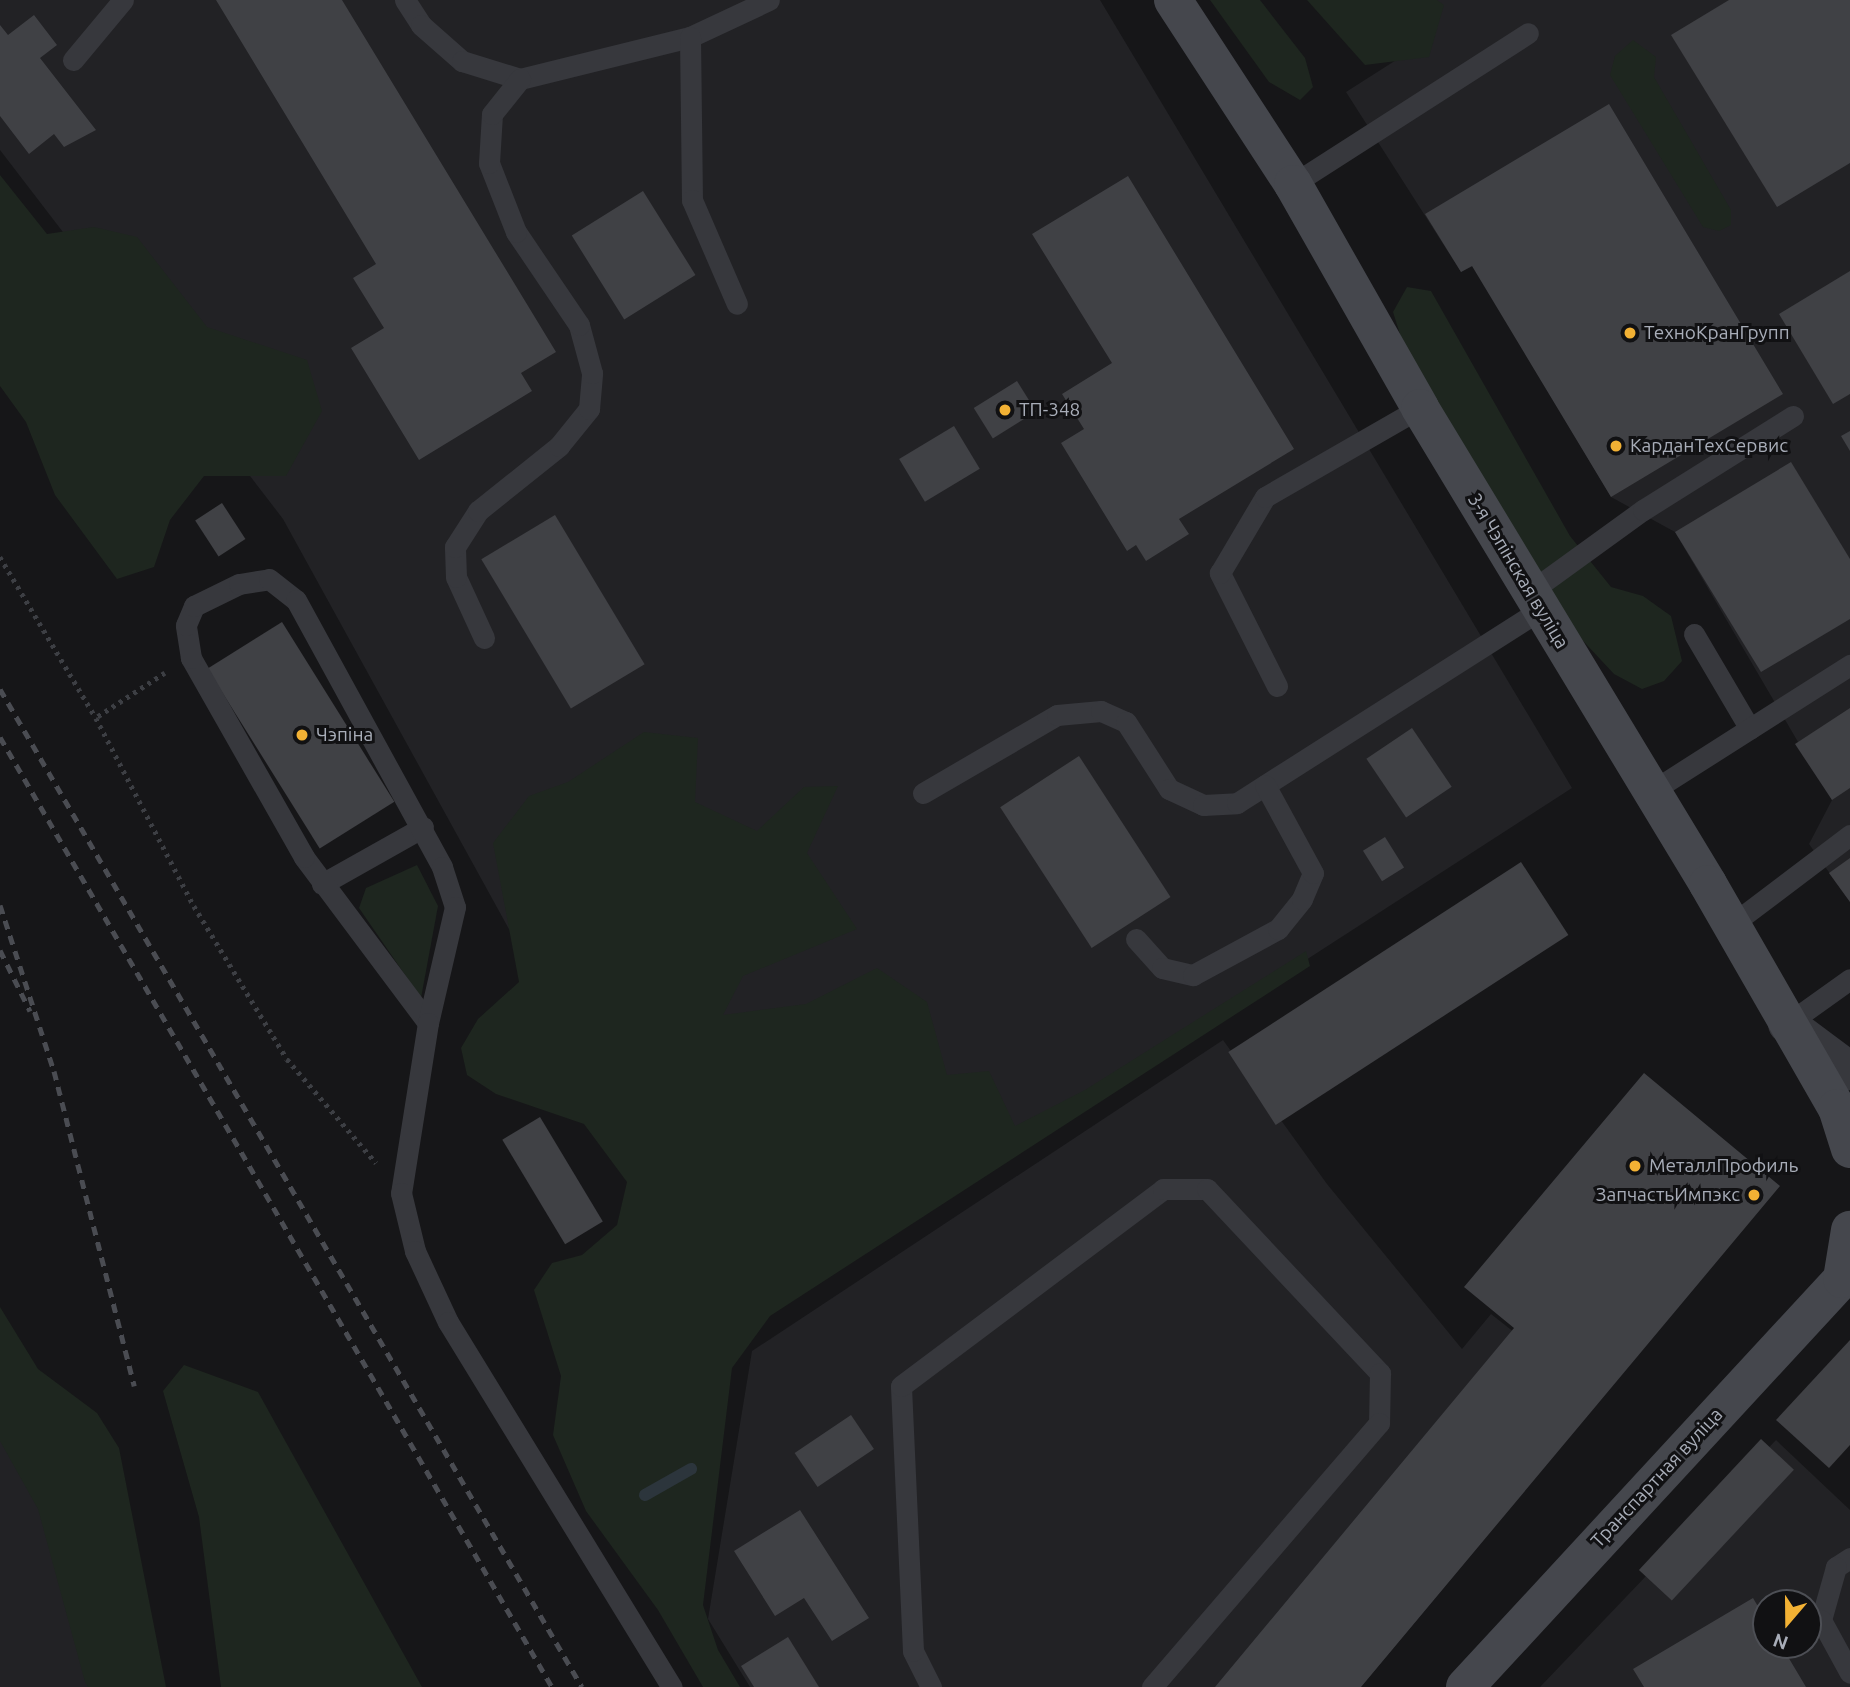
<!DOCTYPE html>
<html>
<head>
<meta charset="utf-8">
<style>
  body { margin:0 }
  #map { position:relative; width:1850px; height:1687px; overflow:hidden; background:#161618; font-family:Ubuntu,sans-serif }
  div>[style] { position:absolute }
  .built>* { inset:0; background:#222225 }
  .green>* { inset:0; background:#1e261f }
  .stream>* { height:12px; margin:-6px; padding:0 6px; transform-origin:6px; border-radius:6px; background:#2c353c }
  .building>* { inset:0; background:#404145; transform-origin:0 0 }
  .path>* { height:4.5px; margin-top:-2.25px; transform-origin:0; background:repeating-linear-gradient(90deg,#3d3f44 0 3.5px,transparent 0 8.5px) }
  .lane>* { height:21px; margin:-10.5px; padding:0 10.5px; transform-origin:10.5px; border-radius:10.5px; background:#37383d }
  .street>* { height:38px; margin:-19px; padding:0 19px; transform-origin:19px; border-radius:19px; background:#37383d }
  .secondary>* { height:38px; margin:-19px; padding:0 19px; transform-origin:19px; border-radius:19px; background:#45474d }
  .rail>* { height:5px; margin-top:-2.5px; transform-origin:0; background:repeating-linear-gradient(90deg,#4a4c52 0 9px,transparent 0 16px) }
  .dots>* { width:19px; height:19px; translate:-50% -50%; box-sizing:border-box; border:4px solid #111113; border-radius:50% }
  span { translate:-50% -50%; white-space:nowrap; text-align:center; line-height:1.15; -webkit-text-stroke:6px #111113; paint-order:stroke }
  .poi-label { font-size:19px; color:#a8adb8 }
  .left { translate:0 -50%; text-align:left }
  .right { translate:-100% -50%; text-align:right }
  .street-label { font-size:19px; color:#a8adb8 }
  .north { position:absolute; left:1752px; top:1589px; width:70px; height:70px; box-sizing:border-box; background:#111113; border:2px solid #4d4f55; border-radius:50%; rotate:200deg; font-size:19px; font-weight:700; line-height:28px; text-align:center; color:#a8adb8 }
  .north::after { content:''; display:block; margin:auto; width:24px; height:32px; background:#f2b134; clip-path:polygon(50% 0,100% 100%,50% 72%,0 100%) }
</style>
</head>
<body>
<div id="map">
  <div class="built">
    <i style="clip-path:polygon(0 0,1100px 0,1572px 788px,731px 1332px,283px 519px,0 150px)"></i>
    <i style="clip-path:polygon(1361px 0,1850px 0,1850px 902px,1809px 844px,1832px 800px,1675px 532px,1611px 497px,1473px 266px,1461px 272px,1346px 92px,1404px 55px)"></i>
    <i style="clip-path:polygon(1223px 1040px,1327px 1184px,1462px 1349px,1491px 1314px,1600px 1400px,1361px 1687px,750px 1687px,708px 1619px,752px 1351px)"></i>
    <i style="clip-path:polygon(0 1397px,115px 1687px,0 1687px)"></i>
    <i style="clip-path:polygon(evenodd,1776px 1440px,1850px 1510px,1850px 1687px,1540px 1687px,1776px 1440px,1766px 1603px,1808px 1603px,1808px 1645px,1766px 1645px,1766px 1603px)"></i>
  </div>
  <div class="green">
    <i style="clip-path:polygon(1210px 0,1260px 0,1305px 58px,1313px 87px,1300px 100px,1269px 82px)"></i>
    <i style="clip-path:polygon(1307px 0,1437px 0,1444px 5px,1429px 57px,1365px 65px)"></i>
    <i style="clip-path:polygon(1633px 40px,1656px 57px,1654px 77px,1731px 210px,1731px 225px,1719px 231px,1703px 227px,1610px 75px,1615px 56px)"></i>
    <i style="clip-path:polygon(0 175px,47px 234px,94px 227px,137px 237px,207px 327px,307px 360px,322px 411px,286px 476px,204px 476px,170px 520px,154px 567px,117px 579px,55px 495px,26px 422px,0 386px)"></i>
    <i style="clip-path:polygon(1407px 287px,1431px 291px,1570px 536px,1611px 587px,1643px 596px,1671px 616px,1682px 661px,1664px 681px,1642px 689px,1614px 674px,1572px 629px,1405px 350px,1393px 312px)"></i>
    <i style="clip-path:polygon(644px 732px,698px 738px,695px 802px,757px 831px,804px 787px,838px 786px,807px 853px,857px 929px,743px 976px,723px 1015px,806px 1004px,877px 968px,927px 1002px,947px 1075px,989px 1071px,1015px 1126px,1085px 1090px,1306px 951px,1310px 966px,770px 1316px,732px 1368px,703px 1605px,718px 1650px,740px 1687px,703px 1687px,658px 1610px,586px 1511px,553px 1435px,561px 1376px,534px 1290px,552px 1263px,582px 1255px,617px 1225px,627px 1182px,584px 1124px,496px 1094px,467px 1075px,461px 1048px,478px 1019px,519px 982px,493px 843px,529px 796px,568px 782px)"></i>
    <i style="clip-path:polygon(417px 865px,438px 906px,421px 998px,359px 908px,366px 888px)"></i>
    <i style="clip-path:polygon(0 1307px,38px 1369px,97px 1413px,119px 1448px,166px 1687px,88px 1687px,85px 1682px,38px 1509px,0 1441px)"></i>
    <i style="clip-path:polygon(184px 1365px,258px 1392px,422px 1687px,221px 1687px,199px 1517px,163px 1391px)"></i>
  </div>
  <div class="stream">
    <i style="left:645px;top:1495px;width:53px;rotate:-29.5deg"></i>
  </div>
  <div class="building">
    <i style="clip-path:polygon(216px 0,342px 0,556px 352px,521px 373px,532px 391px,419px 460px,351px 348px,384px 328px,353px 278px,376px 264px)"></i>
    <i style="clip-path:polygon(1729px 0,1850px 0,1850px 163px,1777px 207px,1671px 35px)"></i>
    <i style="clip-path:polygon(34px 15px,57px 45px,40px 58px,96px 130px,64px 147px,54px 134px,29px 154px,0 116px,0 25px,8px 35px)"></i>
    <i style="clip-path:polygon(1609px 104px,1783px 394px,1611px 497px,1472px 266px,1461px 272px,1425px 214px)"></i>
    <i style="clip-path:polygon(1128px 176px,1294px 449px,1179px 519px,1189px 534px,1146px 561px,1136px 545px,1127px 551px,1061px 443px,1084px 429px,1062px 394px,1112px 363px,1032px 234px)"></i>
    <i style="left:643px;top:191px;width:99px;height:84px;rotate:58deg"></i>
    <i style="clip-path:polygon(1850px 271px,1850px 394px,1833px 404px,1779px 314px)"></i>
    <i style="left:1017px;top:381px;width:36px;height:51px;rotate:58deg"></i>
    <i style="left:954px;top:426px;width:50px;height:64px;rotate:59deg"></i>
    <i style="clip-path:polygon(1850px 431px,1850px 451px,1841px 436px)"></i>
    <i style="clip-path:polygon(1791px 462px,1850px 559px,1850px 619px,1761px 672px,1675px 532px)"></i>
    <i style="left:222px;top:503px;width:43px;height:32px;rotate:57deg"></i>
    <i style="left:555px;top:515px;width:174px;height:86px;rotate:59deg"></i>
    <i style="left:282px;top:622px;width:212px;height:88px;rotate:58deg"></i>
    <i style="clip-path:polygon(1850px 708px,1850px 788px,1832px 800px,1795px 744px)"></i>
    <i style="left:1412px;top:728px;width:71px;height:55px;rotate:56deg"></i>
    <i style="left:1079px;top:756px;width:168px;height:94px;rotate:57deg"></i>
    <i style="left:1385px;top:837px;width:36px;height:26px;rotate:58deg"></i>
    <i style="clip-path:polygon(1850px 858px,1850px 902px,1829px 873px)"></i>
    <i style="left:1521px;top:862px;width:87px;height:349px;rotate:57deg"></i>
    <i style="clip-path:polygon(1644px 1073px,1780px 1186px,1361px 1687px,1215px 1687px,1514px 1328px,1464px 1287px)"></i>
    <i style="left:540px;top:1117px;width:122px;height:44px;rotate:59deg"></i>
    <i style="clip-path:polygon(1850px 1340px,1850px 1445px,1829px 1468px,1776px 1420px)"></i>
    <i style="left:851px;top:1415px;width:41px;height:68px;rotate:56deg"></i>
    <i style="left:1761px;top:1439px;width:45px;height:179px;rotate:43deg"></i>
    <i style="clip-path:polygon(800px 1510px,869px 1618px,832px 1641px,804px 1598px,775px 1616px,734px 1551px)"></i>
    <i style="clip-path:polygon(1753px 1598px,1766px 1620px,1766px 1645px,1781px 1645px,1806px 1687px,1644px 1687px,1633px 1669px)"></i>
    <i style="clip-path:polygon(788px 1637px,819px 1687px,754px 1687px,741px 1666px)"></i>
  </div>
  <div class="path">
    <i style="left:0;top:557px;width:187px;rotate:59.2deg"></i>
    <i style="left:165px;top:673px;width:82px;rotate:146.9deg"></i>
    <i style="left:96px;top:718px;width:212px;rotate:62.5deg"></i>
    <i style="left:194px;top:906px;width:179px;rotate:58.7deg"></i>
    <i style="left:287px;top:1059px;width:137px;rotate:49.4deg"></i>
  </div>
  <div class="lane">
    <i style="left:405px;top:0;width:30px;rotate:57deg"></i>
    <i style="left:421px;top:25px;width:55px;rotate:41.3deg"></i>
    <i style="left:462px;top:61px;width:61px;rotate:17.2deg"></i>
    <i style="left:520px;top:79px;width:175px;rotate:-13.9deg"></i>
    <i style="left:690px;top:37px;width:87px;rotate:-25.1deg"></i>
    <i style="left:690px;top:37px;width:163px;rotate:89.3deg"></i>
    <i style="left:692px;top:200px;width:113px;rotate:66.6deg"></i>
    <i style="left:73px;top:60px;width:78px;rotate:-50.2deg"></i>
    <i style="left:1293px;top:184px;width:279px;rotate:-32.7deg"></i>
    <i style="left:1531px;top:591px;width:138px;rotate:-35.9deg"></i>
    <i style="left:1643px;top:510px;width:177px;rotate:-32.1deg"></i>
    <i style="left:1694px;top:634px;width:110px;rotate:59.5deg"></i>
    <i style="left:484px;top:638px;width:67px;rotate:-114.7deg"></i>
    <i style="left:456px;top:577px;width:30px;rotate:-92deg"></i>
    <i style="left:455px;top:547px;width:43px;rotate:-57.4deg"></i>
    <i style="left:478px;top:511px;width:104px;rotate:-38.7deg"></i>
    <i style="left:559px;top:446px;width:48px;rotate:-51deg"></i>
    <i style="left:589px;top:409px;width:36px;rotate:-85deg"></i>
    <i style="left:592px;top:373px;width:50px;rotate:-105.2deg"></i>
    <i style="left:579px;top:325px;width:112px;rotate:-124.1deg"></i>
    <i style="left:516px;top:232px;width:74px;rotate:-111.4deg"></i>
    <i style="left:489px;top:163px;width:49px;rotate:-86.5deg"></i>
    <i style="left:492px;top:114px;width:45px;rotate:-51.3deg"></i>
    <i style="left:1277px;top:686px;width:127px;rotate:-116.8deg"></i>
    <i style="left:1220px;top:573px;width:88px;rotate:-59.4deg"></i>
    <i style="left:1265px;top:497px;width:179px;rotate:-29.9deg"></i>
    <i style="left:1652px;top:791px;width:235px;rotate:-32.5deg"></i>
    <i style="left:923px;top:793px;width:155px;rotate:-30.2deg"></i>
    <i style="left:1057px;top:715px;width:44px;rotate:-5.2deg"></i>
    <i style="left:1101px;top:711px;width:27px;rotate:24deg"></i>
    <i style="left:1126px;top:722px;width:80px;rotate:57.3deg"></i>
    <i style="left:1169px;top:789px;width:38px;rotate:25deg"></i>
    <i style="left:1203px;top:805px;width:34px;rotate:-3deg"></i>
    <i style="left:1237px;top:803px;width:361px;rotate:-32.5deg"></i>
    <i style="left:322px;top:884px;width:116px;rotate:-29.4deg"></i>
    <i style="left:1731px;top:925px;width:149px;rotate:-37.1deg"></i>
    <i style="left:1136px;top:939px;width:39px;rotate:48deg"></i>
    <i style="left:1162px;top:968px;width:32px;rotate:13deg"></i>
    <i style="left:1193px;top:975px;width:97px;rotate:-28.4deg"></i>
    <i style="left:1278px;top:929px;width:38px;rotate:-51deg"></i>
    <i style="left:1302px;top:899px;width:28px;rotate:-67deg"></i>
    <i style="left:1313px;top:873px;width:100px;rotate:-118.6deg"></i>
    <i style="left:428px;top:1023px;width:207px;rotate:-126.8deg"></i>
    <i style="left:304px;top:857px;width:229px;rotate:-119.6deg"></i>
    <i style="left:191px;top:658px;width:33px;rotate:-99deg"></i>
    <i style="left:186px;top:625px;width:21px;rotate:-67deg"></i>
    <i style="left:194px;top:606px;width:50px;rotate:-26.1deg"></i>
    <i style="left:239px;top:584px;width:30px;rotate:-9deg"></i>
    <i style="left:269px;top:579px;width:34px;rotate:38deg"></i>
    <i style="left:296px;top:600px;width:304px;rotate:61.3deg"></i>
    <i style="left:442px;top:867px;width:42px;rotate:72deg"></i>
    <i style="left:455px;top:907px;width:119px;rotate:103.1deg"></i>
    <i style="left:428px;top:1023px;width:172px;rotate:99deg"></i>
    <i style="left:401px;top:1193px;width:60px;rotate:76.4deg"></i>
    <i style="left:415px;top:1251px;width:78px;rotate:65.1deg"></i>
    <i style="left:448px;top:1322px;width:428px;rotate:58.5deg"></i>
    <i style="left:1787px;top:1024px;width:77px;rotate:-35.5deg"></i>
    <i style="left:1850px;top:1558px;width:17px;rotate:147deg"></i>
    <i style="left:1836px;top:1567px;width:55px;rotate:105.8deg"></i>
    <i style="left:1821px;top:1620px;width:60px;rotate:61.3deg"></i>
    <i style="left:931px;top:1687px;width:40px;rotate:-116.6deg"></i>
    <i style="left:913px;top:1651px;width:265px;rotate:-92.6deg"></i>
    <i style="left:901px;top:1386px;width:328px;rotate:-36.9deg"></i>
    <i style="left:1163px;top:1189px;width:44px"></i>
    <i style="left:1207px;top:1189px;width:253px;rotate:46.8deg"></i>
    <i style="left:1380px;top:1373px;width:50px;rotate:91.1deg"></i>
    <i style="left:1379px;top:1423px;width:348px;rotate:130.7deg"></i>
  </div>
  <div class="street">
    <i style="left:1787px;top:1024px;width:79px;rotate:36.7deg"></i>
  </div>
  <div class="secondary">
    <i style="left:1173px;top:0;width:220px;rotate:56.9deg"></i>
    <i style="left:1293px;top:184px;width:257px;rotate:60.4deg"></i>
    <i style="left:1420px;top:408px;width:556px;rotate:58.82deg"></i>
    <i style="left:1708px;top:884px;width:258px;rotate:60.1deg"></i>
    <i style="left:1837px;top:1108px;width:43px;rotate:72.4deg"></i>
    <i style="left:1465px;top:1687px;width:556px;rotate:-47.26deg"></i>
    <i style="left:1842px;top:1279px;width:50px;rotate:-80.7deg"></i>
  </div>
  <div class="rail">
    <i style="left:0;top:689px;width:1155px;rotate:59.75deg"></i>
    <i style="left:0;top:737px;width:1099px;rotate:59.84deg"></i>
    <i style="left:0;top:905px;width:175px;rotate:72deg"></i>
    <i style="left:54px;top:1071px;width:325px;rotate:75.7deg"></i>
    <i style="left:0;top:950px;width:68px;rotate:63.8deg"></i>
  </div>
  <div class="dots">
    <i style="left:1630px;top:333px;background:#f2b134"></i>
    <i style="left:1005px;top:410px;background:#f2b134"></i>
    <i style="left:1616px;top:446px;background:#f2b134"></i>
    <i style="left:302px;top:735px;background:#f2b134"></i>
    <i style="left:1635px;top:1166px;background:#f2b134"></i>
    <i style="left:1754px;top:1195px;background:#f2b134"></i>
  </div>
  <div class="poi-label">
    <span class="left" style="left:1644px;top:333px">ТехноКранГрупп</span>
    <span class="left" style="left:1019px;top:410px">ТП-348</span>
    <span class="left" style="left:1630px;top:446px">КарданТехСервис</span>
    <span class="left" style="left:316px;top:735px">Чэпіна</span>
    <span class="left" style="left:1649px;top:1166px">МеталлПрофиль</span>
    <span class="right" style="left:1740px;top:1195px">ЗапчастьИмпэкс</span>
  </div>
  <div class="street-label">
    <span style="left:1518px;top:571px;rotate:59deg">3-я Чэпінская вуліца</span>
    <span style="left:1657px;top:1478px;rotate:-47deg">Транспартная вуліца</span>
  </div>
  <div class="north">N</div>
</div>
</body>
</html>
